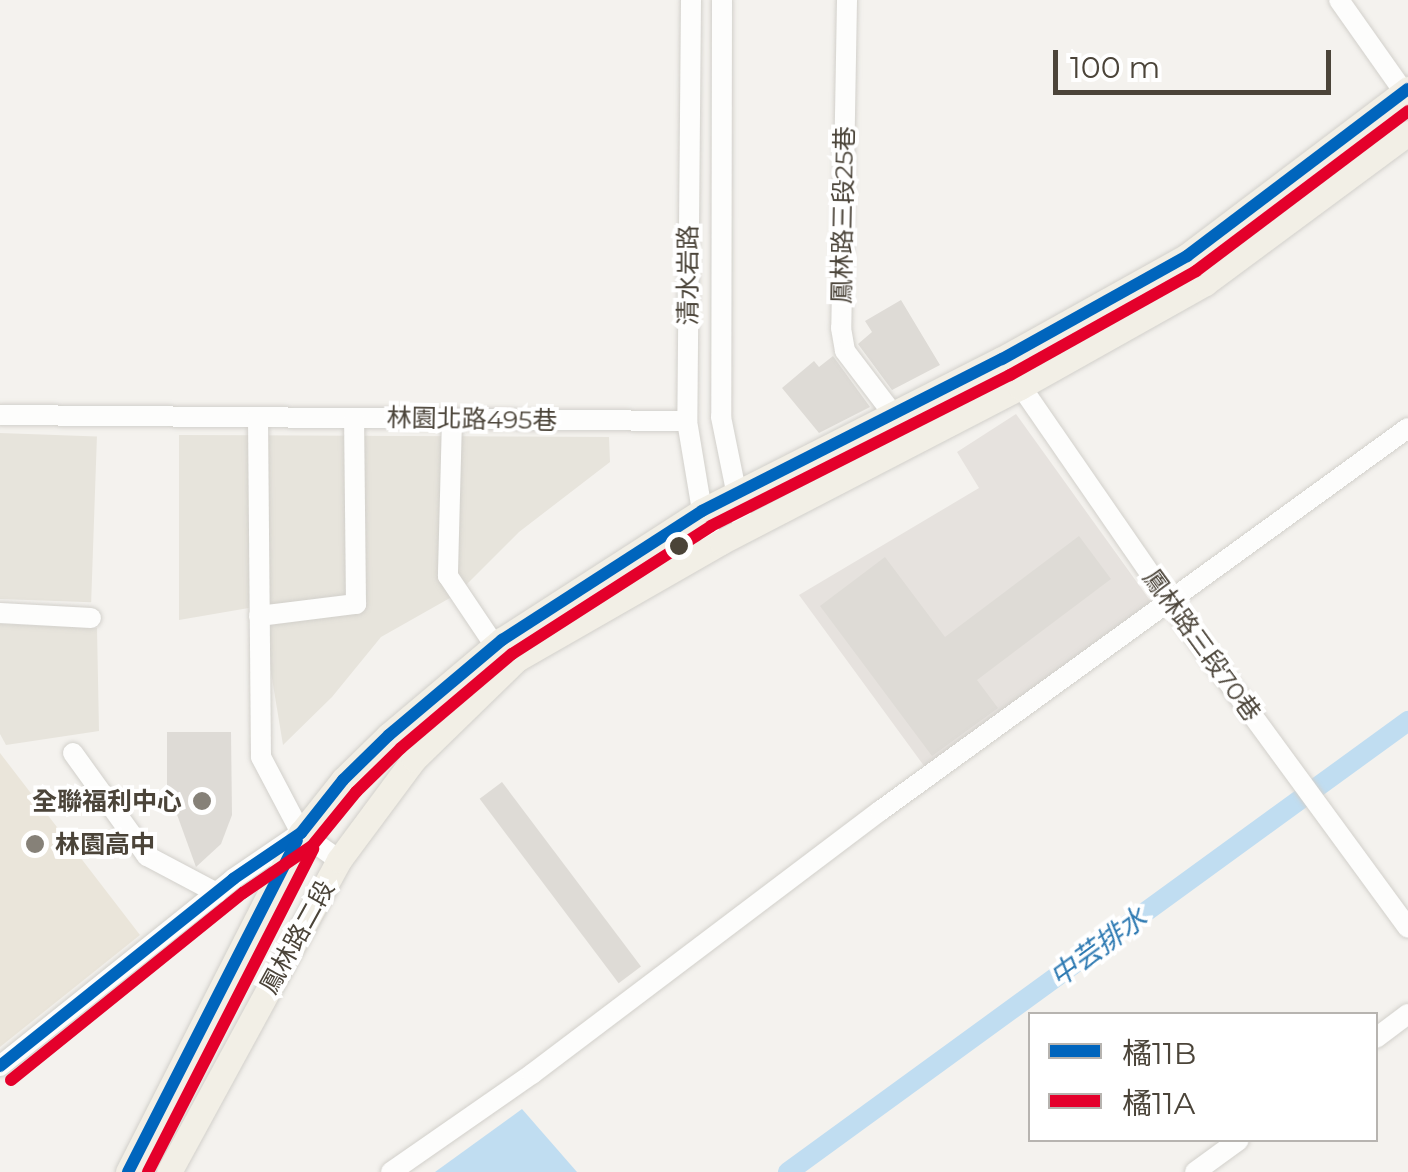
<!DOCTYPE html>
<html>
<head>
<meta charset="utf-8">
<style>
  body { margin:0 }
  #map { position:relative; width:1408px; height:1172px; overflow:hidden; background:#f4f2ee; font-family:Montserrat,"Noto Sans TC",sans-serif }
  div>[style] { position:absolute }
  .residential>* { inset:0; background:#e7e4dc; transform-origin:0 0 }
  .industrial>* { inset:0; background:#e6e2de }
  .education>* { inset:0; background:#eae5da }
  .water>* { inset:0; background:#c0ddf1 }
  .canal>* { height:20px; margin:-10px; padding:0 10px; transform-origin:10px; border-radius:10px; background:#c0ddf1 }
  .building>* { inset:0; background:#dedbd6; transform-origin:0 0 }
  .roads { filter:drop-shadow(0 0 2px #d2d0cb) drop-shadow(0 0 2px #d2d0cb) }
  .minor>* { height:20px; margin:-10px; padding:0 10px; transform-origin:10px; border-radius:10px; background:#fdfdfc }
  .major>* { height:25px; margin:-12.5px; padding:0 12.5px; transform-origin:12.5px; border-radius:12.5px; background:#f2efe6 }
  .bus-1>* { height:12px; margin:-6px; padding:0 6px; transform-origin:6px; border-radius:6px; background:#0065bd }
  .bus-2>* { height:12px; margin:-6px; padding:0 6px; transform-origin:6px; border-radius:6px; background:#e4002b }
  .dots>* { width:28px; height:28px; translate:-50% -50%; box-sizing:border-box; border:5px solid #fff; border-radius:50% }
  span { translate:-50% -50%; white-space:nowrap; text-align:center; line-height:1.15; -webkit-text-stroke:8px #fff; paint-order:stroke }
  .street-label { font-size:25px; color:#4b4439 }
  .poi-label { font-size:25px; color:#4b4439; font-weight:700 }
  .right { translate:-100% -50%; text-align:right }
  .left { translate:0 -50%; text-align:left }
  .water-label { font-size:28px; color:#2e7ab2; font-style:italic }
  .legend { position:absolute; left:1028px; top:1012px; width:350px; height:130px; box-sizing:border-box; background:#fff; border:2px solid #b7b4b0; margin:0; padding:12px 18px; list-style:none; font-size:30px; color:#4b4439 }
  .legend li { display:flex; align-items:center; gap:20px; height:50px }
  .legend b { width:50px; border:2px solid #b7b4b0 }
  .scale { position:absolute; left:1053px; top:50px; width:278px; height:45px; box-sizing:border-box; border:5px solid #4b4439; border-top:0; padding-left:12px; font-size:30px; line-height:35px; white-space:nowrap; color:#4b4439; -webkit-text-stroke:8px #fff; paint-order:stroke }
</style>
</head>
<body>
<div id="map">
  <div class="residential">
    <i style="left:0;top:433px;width:97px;height:166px;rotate:2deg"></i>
    <i style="clip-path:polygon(179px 435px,609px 437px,610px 462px,519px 532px,457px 594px,381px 637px,332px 697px,283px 745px,260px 606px,179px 620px)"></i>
    <i style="clip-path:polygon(0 624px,97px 628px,99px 731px,6px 745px,0 734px)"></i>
  </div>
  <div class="industrial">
    <i style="clip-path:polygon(1016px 414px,1154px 606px,927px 770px,799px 595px,979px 488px,957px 452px)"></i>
  </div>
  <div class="education">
    <i style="clip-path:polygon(0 753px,140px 935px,0 1047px)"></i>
  </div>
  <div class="water">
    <i style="clip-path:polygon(522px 1109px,577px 1172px,435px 1172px)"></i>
  </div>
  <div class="canal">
    <i style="left:788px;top:1172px;width:767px;rotate:-36.03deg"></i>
  </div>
  <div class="building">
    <i style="clip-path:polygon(901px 300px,940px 365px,892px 390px,858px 344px,872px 332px,865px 321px)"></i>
    <i style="clip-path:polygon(833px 356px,870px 407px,819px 433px,782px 388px,814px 361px,819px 367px)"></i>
    <i style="clip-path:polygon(1079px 536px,1111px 579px,977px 680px,998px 708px,932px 756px,820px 606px,885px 557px,945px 637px)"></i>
    <i style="clip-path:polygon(167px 732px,231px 732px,232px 815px,221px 844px,196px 867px,167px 787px)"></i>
    <i style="left:502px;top:782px;width:231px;height:28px;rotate:53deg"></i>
  </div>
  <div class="roads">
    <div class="minor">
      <i style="left:691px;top:0;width:421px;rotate:90.5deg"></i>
      <i style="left:687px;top:421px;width:91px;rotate:80.5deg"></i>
      <i style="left:702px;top:511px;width:37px;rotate:71deg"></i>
      <i style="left:722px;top:0;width:417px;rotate:90.1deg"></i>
      <i style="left:721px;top:417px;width:115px;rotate:78.5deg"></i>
      <i style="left:847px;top:0;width:328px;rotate:91deg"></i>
      <i style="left:841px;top:328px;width:23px;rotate:80deg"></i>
      <i style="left:845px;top:351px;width:79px;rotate:52.7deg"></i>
      <i style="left:1339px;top:0;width:113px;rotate:54.8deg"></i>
      <i style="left:1002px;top:359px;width:293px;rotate:55.4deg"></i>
      <i style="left:1168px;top:600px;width:406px;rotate:53.8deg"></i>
      <i style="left:0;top:415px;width:687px;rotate:0.5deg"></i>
      <i style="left:258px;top:417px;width:340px;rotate:89.5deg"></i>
      <i style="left:261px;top:757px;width:86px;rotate:62.2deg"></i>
      <i style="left:301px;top:833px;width:47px;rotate:35.4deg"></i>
      <i style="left:452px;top:419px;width:157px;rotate:91.5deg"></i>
      <i style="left:448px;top:576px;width:84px;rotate:56.1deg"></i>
      <i style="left:0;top:613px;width:91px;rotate:3.1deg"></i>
      <i style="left:259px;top:616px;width:98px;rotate:-7.1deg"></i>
      <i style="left:356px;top:604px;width:186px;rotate:-90.6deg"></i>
      <i style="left:73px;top:753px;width:127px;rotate:54.3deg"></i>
      <i style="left:147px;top:856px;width:79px;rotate:27.9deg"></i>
      <i style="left:1376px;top:1038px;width:40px;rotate:-37deg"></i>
      <i style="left:0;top:1066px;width:299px;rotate:-38.7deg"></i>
      <i style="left:233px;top:879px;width:80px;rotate:-34.3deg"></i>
      <i style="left:391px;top:1172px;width:172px;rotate:-34.8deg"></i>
      <i style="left:532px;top:1074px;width:436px;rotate:-37.1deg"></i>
      <i style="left:880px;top:811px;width:652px;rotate:-35.96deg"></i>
      <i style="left:1195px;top:1172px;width:54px;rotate:-36deg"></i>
    </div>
    <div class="major">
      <i style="left:128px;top:1172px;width:381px;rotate:-63deg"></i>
      <i style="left:301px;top:833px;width:68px;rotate:-51.6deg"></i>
      <i style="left:343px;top:780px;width:64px;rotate:-44.4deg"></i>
      <i style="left:389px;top:735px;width:148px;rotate:-40.1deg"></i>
      <i style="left:502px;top:640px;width:238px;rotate:-32.8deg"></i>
      <i style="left:702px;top:511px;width:336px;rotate:-26.9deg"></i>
      <i style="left:1002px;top:359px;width:212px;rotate:-29.1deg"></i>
      <i style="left:1187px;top:256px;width:277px;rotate:-37.1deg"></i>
      <i style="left:169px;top:1172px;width:355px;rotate:-61.4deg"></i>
      <i style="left:339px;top:860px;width:126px;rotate:-53.4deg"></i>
      <i style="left:414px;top:759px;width:144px;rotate:-44.2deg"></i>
      <i style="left:517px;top:659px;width:235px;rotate:-29.8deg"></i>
      <i style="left:721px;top:542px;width:337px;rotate:-27.4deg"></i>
      <i style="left:1020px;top:387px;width:212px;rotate:-29.3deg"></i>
      <i style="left:1205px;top:283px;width:252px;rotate:-36.5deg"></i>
    </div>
  </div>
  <div class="bus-1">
    <i style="left:0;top:1066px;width:299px;rotate:-38.7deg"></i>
    <i style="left:233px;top:879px;width:82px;rotate:-34.1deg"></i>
    <i style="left:301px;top:833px;width:68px;rotate:-51.6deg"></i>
    <i style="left:343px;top:780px;width:64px;rotate:-44.4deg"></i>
    <i style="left:389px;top:735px;width:148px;rotate:-40.1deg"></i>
    <i style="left:502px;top:640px;width:238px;rotate:-32.8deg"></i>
    <i style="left:702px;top:511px;width:336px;rotate:-26.9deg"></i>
    <i style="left:1002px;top:359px;width:212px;rotate:-29.1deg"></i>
    <i style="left:1187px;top:256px;width:277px;rotate:-37.1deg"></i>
    <i style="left:128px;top:1172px;width:372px;rotate:-63deg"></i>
  </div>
  <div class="bus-2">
    <i style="left:11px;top:1080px;width:298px;rotate:-38.9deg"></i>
    <i style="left:243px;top:893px;width:83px;rotate:-34.3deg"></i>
    <i style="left:312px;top:846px;width:70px;rotate:-50.8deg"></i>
    <i style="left:356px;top:792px;width:63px;rotate:-44.4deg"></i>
    <i style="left:401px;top:748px;width:145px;rotate:-40.3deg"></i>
    <i style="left:512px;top:654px;width:237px;rotate:-32.7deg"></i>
    <i style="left:711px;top:526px;width:335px;rotate:-26.8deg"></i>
    <i style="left:1010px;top:375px;width:213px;rotate:-29.2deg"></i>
    <i style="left:1196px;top:271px;width:266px;rotate:-37deg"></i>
    <i style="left:148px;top:1172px;width:363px;rotate:-62.9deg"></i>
  </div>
  <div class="dots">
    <i style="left:679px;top:546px;background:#4b4439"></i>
    <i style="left:202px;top:801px;background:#868178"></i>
    <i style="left:35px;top:844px;background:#868178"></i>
  </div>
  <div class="street-label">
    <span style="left:843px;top:215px;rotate:-89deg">鳳林路三段25巷</span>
    <span style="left:688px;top:275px;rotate:-90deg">清水岩路</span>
    <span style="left:472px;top:419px;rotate:1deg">林園北路495巷</span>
    <span style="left:1202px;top:645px;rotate:54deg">鳳林路三段70巷</span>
    <span style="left:297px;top:937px;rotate:-61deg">鳳林路二段</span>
  </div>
  <div class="poi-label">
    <span class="right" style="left:182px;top:801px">全聯福利中心</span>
    <span class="left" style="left:55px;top:844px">林園高中</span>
  </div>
  <div class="water-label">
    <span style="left:1098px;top:947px;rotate:-36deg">中芸排水</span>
  </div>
  <ul class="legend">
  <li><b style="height:12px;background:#0065bd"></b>橘11B</li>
  <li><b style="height:12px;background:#e4002b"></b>橘11A</li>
  </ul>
  <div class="scale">100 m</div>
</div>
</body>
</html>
